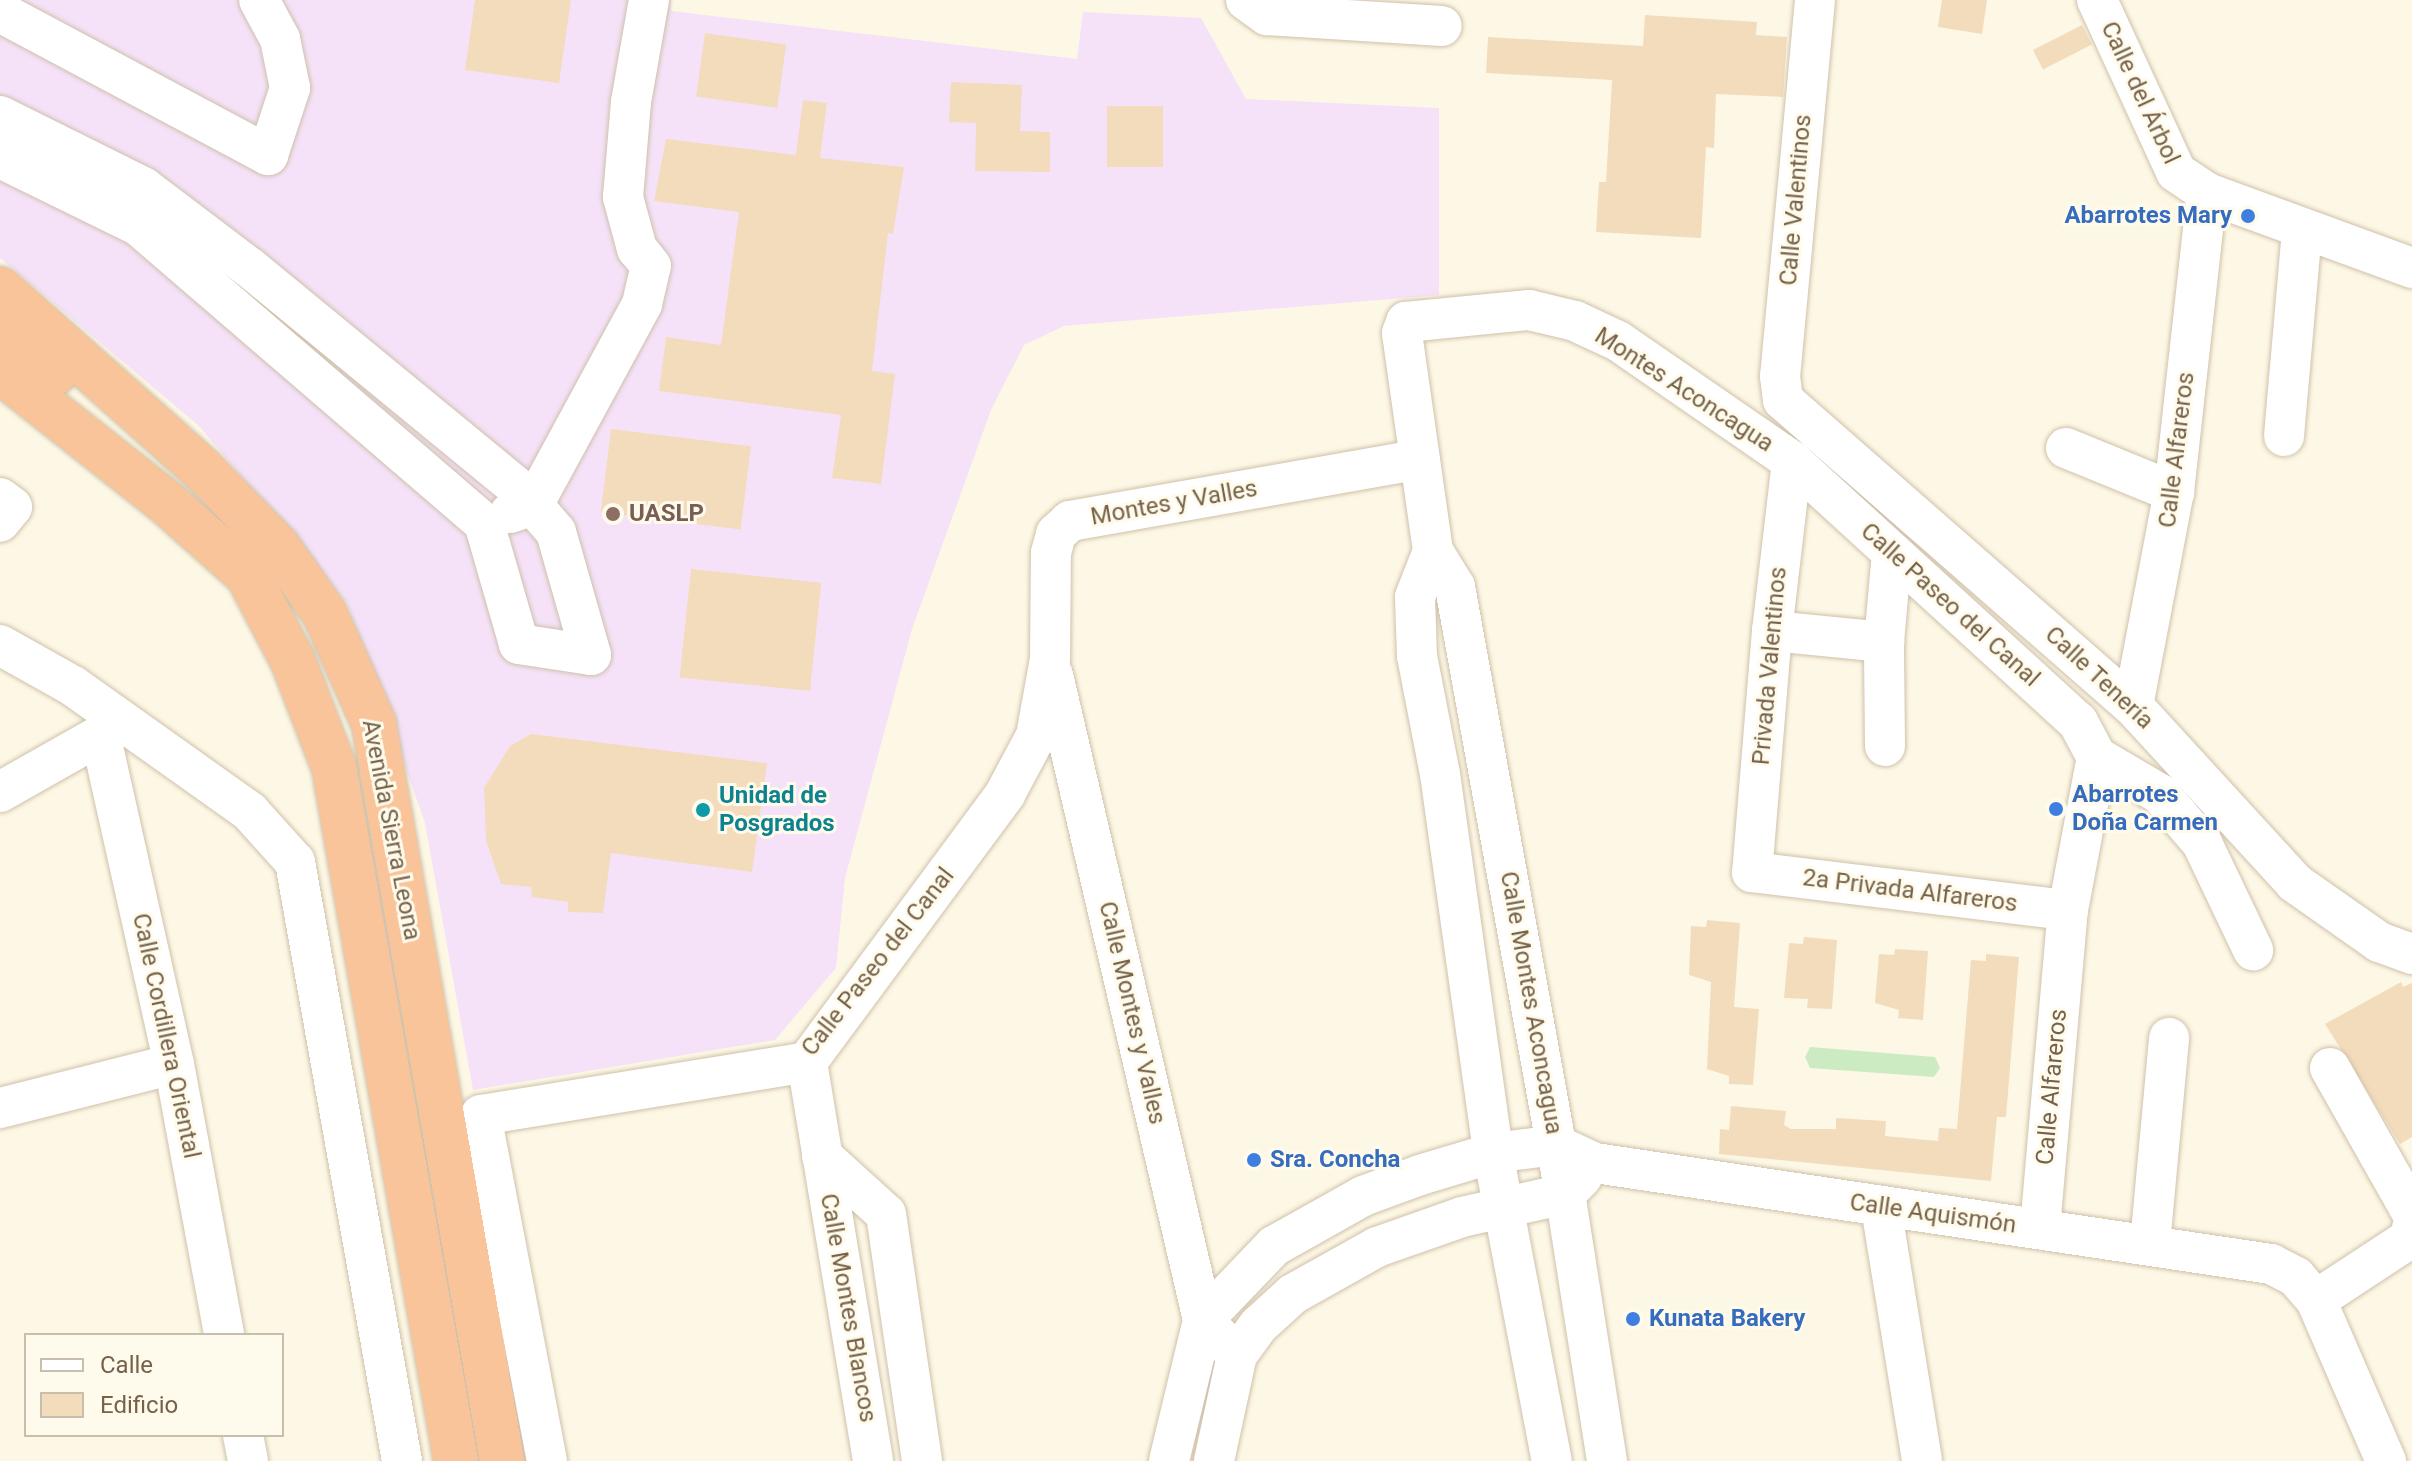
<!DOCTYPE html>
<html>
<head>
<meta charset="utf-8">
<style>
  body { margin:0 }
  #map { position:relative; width:2412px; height:1461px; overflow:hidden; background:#fdf8e5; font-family:Roboto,sans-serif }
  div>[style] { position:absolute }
  .education>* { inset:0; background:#f5e2f9 }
  .green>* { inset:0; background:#ccebc3 }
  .building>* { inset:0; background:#f3dcbc; transform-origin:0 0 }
  .roads { filter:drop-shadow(0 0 2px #cfc1ab) drop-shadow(0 0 2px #cfc1ab) }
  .minor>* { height:40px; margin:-20px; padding:0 20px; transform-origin:20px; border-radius:20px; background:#fff }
  .highway>* { height:44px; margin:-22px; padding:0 22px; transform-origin:22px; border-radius:22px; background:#f9c49a }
  .dots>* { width:22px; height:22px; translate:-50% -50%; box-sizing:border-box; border:4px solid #fffbec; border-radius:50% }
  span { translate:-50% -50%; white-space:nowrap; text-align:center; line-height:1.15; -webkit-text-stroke:6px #fffbec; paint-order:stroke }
  .street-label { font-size:24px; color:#776249 }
  .shop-label { font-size:24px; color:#366cbe; font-weight:700 }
  .right { translate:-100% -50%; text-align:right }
  .left { translate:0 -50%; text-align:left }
  .education-label { font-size:24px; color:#785e54; font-weight:700 }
  .culture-label { font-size:24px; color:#0d838f; font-weight:700 }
  .legend { position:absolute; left:24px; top:1333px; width:260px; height:104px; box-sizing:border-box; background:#fffbec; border:2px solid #c9beab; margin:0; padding:10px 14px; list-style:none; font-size:24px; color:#776249 }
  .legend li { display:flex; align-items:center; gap:16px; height:40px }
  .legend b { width:40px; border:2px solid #c9beab }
</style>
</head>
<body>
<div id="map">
  <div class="education">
    <i style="clip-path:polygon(0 0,671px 0,671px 11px,1077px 59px,1083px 12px,1201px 18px,1246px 99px,1439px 108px,1439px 295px,1064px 326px,1024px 345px,991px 410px,912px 629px,845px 878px,836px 968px,775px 1040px,473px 1090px,425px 823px,347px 603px,199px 426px,0 258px)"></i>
  </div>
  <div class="green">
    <i style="clip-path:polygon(1810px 1047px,1935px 1057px,1940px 1068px,1934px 1077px,1810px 1068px,1805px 1057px)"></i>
  </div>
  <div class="building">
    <i style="clip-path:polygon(475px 0,571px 0,559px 83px,465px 70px)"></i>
    <i style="clip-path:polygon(1942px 0,1987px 0,1982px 34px,1938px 27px)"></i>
    <i style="clip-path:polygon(1645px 15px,1757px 22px,1756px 35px,1787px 37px,1783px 97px,1716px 94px,1714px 148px,1706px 147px,1701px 238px,1596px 232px,1599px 182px,1606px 182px,1612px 80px,1486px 73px,1488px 37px,1643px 46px)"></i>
    <i style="left:2082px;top:25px;width:22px;height:55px;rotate:63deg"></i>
    <i style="left:705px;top:33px;width:82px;height:64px;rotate:8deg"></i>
    <i style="clip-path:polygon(951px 82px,1022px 85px,1020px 131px,1050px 132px,1050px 172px,975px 171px,976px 123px,949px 122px)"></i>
    <i style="clip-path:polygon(803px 100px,827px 103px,820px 158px,904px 167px,893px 234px,888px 233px,872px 371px,895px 374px,881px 484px,832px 478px,841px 415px,659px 391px,666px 337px,721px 345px,739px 212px,654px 201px,666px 139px,796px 155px)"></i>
    <i style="left:1163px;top:106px;width:61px;height:56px;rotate:90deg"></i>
    <i style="left:611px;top:429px;width:141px;height:84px;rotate:7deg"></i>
    <i style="left:691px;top:569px;width:131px;height:109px;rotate:6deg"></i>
    <i style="clip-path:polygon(531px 734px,767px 763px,752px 872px,611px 853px,603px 913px,568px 912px,568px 902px,532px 897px,531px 887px,501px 884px,486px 841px,484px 788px,510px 746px)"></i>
    <i style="clip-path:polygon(1707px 920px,1740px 923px,1734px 1007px,1759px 1009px,1753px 1085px,1729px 1084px,1729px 1076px,1707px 1069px,1711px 982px,1689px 975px,1691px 926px,1706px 927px)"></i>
    <i style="clip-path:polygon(1804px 937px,1837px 940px,1832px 1009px,1807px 1008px,1808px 999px,1784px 998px,1789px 943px,1803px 944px)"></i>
    <i style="clip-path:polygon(1895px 949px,1928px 951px,1923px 1020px,1898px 1018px,1899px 1010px,1875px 1003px,1879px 954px,1894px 955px)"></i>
    <i style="clip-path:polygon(1986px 954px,2019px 957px,2006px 1117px,1997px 1117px,1991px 1181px,1719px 1154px,1720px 1129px,1729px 1130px,1731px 1106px,1786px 1111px,1784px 1125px,1791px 1129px,1836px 1129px,1836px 1118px,1886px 1121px,1885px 1136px,1938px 1141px,1939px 1128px,1957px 1129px,1971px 960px,1986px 961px)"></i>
    <i style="clip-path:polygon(2401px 982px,2403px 987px,2412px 983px,2412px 1137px,2400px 1144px,2325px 1024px)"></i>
  </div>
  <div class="roads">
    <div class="minor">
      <i style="left:1246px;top:0;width:26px;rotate:36deg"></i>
      <i style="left:1267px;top:15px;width:175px;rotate:3.6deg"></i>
      <i style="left:1815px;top:0;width:378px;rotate:95.3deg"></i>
      <i style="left:1780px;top:376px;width:24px;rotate:83deg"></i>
      <i style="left:1783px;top:400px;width:465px;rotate:41.2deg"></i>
      <i style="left:2133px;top:706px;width:240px;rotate:47.5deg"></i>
      <i style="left:2295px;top:883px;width:103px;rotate:35.1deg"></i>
      <i style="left:2379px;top:942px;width:35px;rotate:20deg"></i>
      <i style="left:2097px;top:0;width:189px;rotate:65.3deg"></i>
      <i style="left:2176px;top:172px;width:37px;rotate:34deg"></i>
      <i style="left:2207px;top:193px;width:218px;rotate:20.1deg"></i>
      <i style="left:0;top:12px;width:304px;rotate:28.1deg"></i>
      <i style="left:268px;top:155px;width:71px;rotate:-71.8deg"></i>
      <i style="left:290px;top:88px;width:50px;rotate:-101.5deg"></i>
      <i style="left:280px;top:39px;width:44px;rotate:-118.3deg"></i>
      <i style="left:0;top:116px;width:160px;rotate:26.4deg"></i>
      <i style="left:143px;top:187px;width:134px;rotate:37.1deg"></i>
      <i style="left:250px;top:268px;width:350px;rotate:39.4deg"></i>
      <i style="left:520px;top:490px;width:55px;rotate:49.4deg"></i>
      <i style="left:556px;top:532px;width:128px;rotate:74.1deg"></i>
      <i style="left:591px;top:655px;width:73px;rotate:-171.3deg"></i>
      <i style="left:519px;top:644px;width:126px;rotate:-106.1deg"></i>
      <i style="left:484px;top:523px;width:457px;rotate:-139.3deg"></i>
      <i style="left:137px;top:225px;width:153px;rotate:-153.9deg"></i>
      <i style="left:2284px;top:436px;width:206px;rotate:-85deg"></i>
      <i style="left:2066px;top:448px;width:117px;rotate:22.2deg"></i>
      <i style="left:1792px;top:461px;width:171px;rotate:96.7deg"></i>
      <i style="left:1772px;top:631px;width:242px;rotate:94.7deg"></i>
      <i style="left:1752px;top:872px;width:318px;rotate:6.9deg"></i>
      <i style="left:0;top:498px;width:15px;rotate:37deg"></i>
      <i style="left:12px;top:507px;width:19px;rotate:129deg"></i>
      <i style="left:510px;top:513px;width:24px;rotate:-19deg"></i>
      <i style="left:533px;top:505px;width:229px;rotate:-61.5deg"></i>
      <i style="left:642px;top:304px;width:39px;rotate:-77deg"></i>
      <i style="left:651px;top:266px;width:22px;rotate:-129deg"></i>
      <i style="left:637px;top:249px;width:54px;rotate:-105.1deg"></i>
      <i style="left:623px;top:197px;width:95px;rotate:-85.2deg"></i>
      <i style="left:631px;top:102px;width:104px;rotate:-80deg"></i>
      <i style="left:1433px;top:551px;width:49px;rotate:111.4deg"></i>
      <i style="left:1415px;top:597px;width:59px;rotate:88.1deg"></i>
      <i style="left:1417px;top:656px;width:120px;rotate:79deg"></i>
      <i style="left:1440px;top:774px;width:383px;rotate:82deg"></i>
      <i style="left:1493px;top:1153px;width:314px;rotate:79.2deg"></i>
      <i style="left:1772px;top:631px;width:113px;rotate:5.6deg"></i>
      <i style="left:0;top:645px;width:84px;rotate:29.3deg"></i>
      <i style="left:73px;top:686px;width:217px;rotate:35.4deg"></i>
      <i style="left:250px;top:812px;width:67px;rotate:48deg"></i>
      <i style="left:295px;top:862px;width:608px;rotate:79.87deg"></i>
      <i style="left:1053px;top:675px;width:662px;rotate:76.91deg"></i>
      <i style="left:1203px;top:1320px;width:49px;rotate:45.8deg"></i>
      <i style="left:2133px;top:706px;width:218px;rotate:-79.2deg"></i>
      <i style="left:2174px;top:492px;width:301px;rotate:-83.7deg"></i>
      <i style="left:101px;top:738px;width:334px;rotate:77.4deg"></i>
      <i style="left:174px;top:1064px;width:276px;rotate:79.5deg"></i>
      <i style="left:1885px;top:746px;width:104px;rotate:-90.6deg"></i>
      <i style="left:1884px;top:642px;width:90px;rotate:-84.9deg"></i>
      <i style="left:2097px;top:757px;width:73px;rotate:30.4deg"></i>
      <i style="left:2160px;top:794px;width:65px;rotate:49.4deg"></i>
      <i style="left:2202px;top:843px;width:119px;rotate:64.5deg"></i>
      <i style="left:0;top:792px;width:140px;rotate:-29.5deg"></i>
      <i style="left:807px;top:1062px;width:404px;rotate:80.6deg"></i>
      <i style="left:2330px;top:1068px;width:167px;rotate:60.5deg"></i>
      <i style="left:0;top:1108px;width:179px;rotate:-14.2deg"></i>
      <i style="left:822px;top:1156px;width:86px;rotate:42.2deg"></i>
      <i style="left:886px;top:1214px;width:250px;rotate:81.7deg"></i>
      <i style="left:1881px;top:1207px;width:257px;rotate:80.8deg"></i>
      <i style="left:2040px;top:1228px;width:319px;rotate:-85deg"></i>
      <i style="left:2068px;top:910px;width:156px;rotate:-79.3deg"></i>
      <i style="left:2150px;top:1244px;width:207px;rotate:-84.7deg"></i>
      <i style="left:2316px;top:1300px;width:115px;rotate:-33.3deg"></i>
      <i style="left:2412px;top:1237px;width:9px;rotate:-90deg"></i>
      <i style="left:243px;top:1435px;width:26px;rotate:79deg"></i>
      <i style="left:547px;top:1461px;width:352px;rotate:-100.8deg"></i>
      <i style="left:481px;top:1115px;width:330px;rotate:-9.2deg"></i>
      <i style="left:807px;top:1062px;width:333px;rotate:-53.5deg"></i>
      <i style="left:1005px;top:794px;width:66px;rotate:-61.9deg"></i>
      <i style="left:1036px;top:736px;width:78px;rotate:-79.7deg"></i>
      <i style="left:1050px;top:659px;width:106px;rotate:-89.5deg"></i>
      <i style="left:1051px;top:553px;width:20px;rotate:-75deg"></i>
      <i style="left:1056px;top:534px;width:19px;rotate:-43deg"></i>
      <i style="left:1070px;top:521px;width:355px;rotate:-10deg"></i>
      <i style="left:1169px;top:1461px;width:145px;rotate:-76.4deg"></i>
      <i style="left:1203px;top:1320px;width:103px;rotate:-46.2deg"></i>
      <i style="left:1274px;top:1246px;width:102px;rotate:-29.3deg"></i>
      <i style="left:1363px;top:1196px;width:61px;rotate:-20.2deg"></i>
      <i style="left:1420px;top:1175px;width:76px;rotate:-16.8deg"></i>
      <i style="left:1493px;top:1153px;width:64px;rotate:-7.2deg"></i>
      <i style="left:1556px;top:1145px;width:43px;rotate:24.8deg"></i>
      <i style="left:1595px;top:1163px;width:684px;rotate:8.5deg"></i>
      <i style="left:2271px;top:1264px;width:28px;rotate:27deg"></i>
      <i style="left:2296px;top:1277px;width:30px;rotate:49deg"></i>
      <i style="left:2316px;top:1300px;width:176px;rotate:66.5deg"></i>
      <i style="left:1214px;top:1461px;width:108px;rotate:-77.8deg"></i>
      <i style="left:1237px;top:1355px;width:37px;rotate:-54deg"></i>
      <i style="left:1259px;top:1325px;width:46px;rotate:-42.4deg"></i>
      <i style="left:1293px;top:1294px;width:96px;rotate:-29.2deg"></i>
      <i style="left:1377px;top:1247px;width:90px;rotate:-19.4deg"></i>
      <i style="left:1462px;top:1217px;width:106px;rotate:-12.6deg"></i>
      <i style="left:1565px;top:1194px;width:24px;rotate:-45deg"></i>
      <i style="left:1607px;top:1461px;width:270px;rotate:-98.9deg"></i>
      <i style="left:1565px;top:1194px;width:617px;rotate:-100.27deg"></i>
      <i style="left:1455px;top:587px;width:42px;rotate:-121.4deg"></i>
      <i style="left:1433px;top:551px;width:220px;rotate:-98.1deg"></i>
      <i style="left:1402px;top:333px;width:12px;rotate:-70deg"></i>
      <i style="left:1406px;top:322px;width:124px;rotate:-5.6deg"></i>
      <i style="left:1529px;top:310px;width:47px;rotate:13.4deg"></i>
      <i style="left:1575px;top:321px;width:47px;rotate:24.9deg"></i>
      <i style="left:1618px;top:341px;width:211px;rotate:34.6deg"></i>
      <i style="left:1792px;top:461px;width:387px;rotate:42.4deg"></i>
      <i style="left:2078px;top:722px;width:40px;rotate:62deg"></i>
    </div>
    <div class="highway">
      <i style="left:0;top:289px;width:273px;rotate:41.7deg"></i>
      <i style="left:204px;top:471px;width:106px;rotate:45.8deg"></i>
      <i style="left:278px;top:547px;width:82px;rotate:55deg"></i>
      <i style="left:325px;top:614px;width:120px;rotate:66deg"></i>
      <i style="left:374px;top:724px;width:748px;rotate:80.15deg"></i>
      <i style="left:0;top:338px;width:65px;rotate:32.5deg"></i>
      <i style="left:0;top:371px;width:211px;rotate:38.3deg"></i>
      <i style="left:166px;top:502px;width:110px;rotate:41.7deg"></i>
      <i style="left:248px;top:575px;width:97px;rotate:62.4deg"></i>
      <i style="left:293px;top:661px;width:114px;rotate:68.9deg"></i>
      <i style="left:334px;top:767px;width:705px;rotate:80.03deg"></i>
    </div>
  </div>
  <div class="dots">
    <i style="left:2248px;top:216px;background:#3f7fe0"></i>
    <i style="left:613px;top:514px;background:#8d6e63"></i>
    <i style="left:2056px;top:809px;background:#3f7fe0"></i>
    <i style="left:703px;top:810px;background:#0f9aa8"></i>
    <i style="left:1254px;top:1160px;background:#3f7fe0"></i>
    <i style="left:1633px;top:1319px;background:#3f7fe0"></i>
  </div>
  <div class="street-label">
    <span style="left:2140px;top:93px;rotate:65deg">Calle del Árbol</span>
    <span style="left:1796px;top:200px;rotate:-85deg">Calle Valentinos</span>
    <span style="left:1684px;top:390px;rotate:33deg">Montes Aconcagua</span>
    <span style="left:2177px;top:450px;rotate:-83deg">Calle Alfareros</span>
    <span style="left:1174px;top:503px;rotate:-10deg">Montes y Valles</span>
    <span style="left:1950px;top:605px;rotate:42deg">Calle Paseo del Canal</span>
    <span style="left:1770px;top:666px;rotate:-85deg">Privada Valentinos</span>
    <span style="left:2099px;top:678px;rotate:43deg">Calle Tenería</span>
    <span style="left:391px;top:830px;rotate:79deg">Avenida Sierra Leona</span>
    <span style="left:1910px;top:891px;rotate:7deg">2a Privada Alfareros</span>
    <span style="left:878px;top:962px;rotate:-52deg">Calle Paseo del Canal</span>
    <span style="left:1531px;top:1003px;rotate:80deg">Calle Montes Aconcagua</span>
    <span style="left:1132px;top:1013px;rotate:77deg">Calle Montes y Valles</span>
    <span style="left:166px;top:1036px;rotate:78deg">Calle Cordillera Oriental</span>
    <span style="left:2052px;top:1087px;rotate:-85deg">Calle Alfareros</span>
    <span style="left:1933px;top:1214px;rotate:8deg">Calle Aquismón</span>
    <span style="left:848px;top:1308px;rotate:80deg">Calle Montes Blancos</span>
  </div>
  <div class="shop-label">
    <span class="right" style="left:2232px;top:216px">Abarrotes Mary</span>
    <span class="left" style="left:2072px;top:809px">Abarrotes<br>Doña Carmen</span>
    <span class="left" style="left:1270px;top:1160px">Sra. Concha</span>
    <span class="left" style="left:1649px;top:1319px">Kunata Bakery</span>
  </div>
  <div class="education-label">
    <span class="left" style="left:629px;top:514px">UASLP</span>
  </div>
  <div class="culture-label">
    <span class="left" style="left:719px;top:810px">Unidad de<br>Posgrados</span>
  </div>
  <ul class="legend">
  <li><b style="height:10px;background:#fff"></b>Calle</li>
  <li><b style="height:22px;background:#f3dcbc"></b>Edificio</li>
  </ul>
</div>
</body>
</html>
